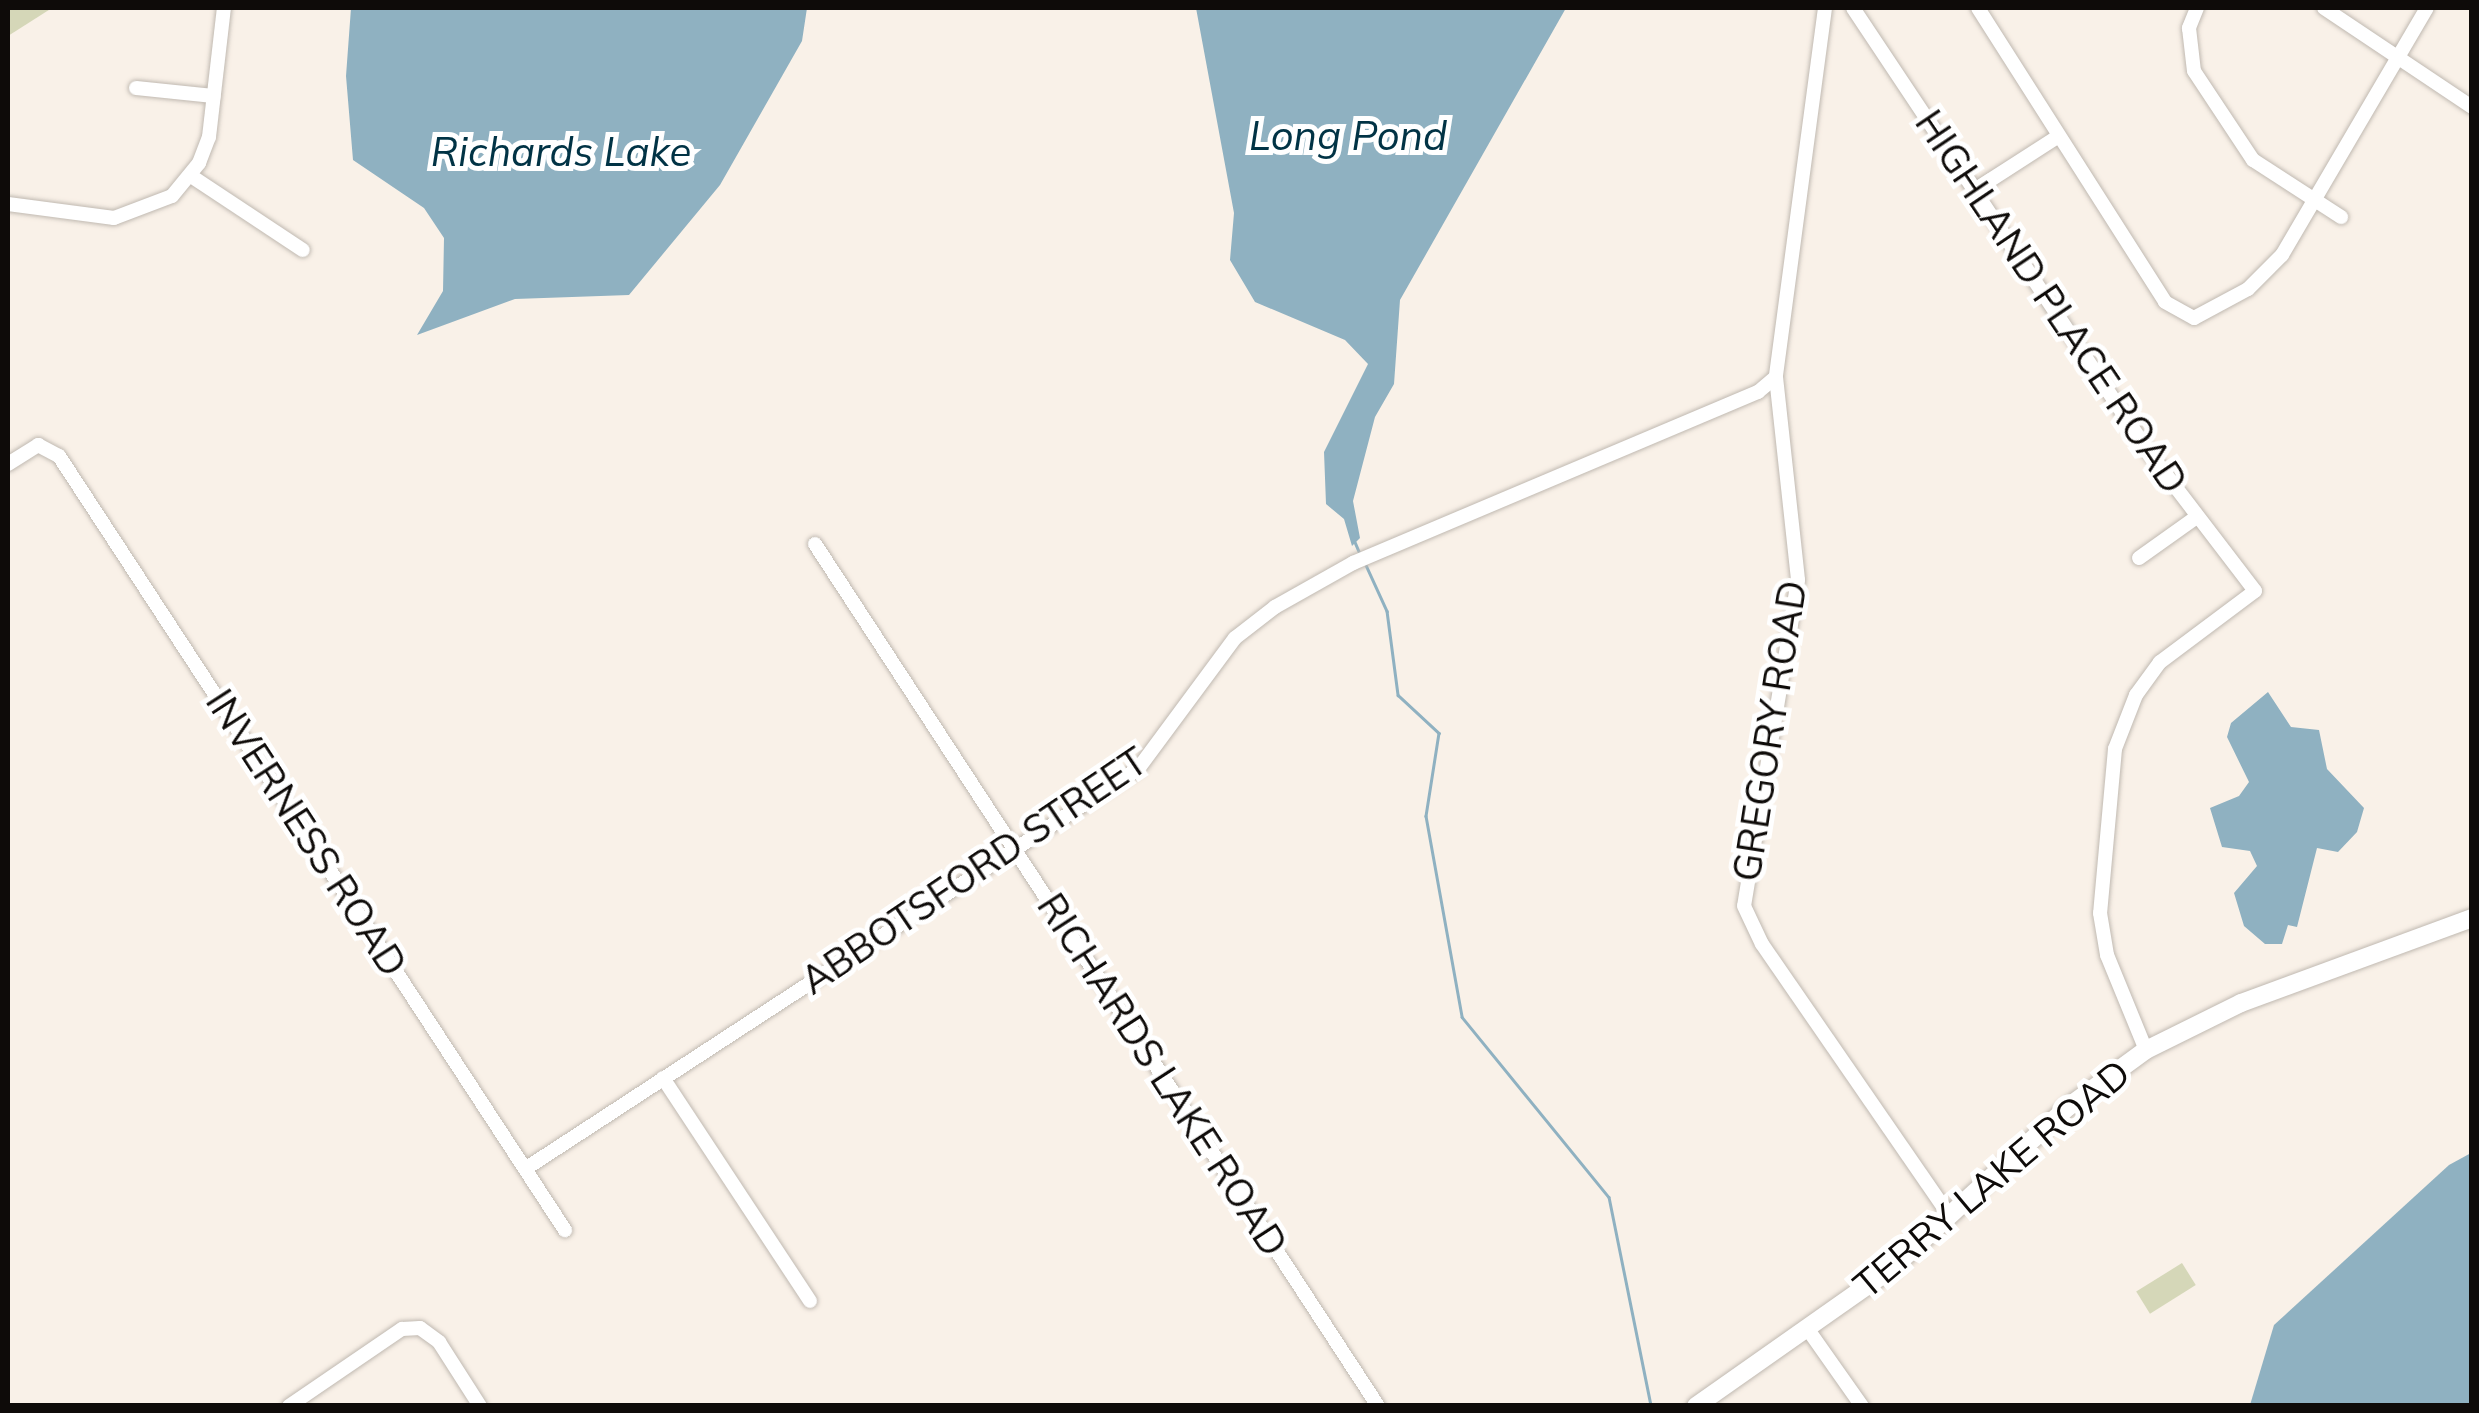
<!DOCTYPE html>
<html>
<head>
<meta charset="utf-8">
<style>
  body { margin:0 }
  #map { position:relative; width:2479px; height:1413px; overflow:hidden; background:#f9f1e8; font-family:Mulish,sans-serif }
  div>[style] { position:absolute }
  .green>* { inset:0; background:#d5d7b8; transform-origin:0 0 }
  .water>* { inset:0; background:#8fb1c1 }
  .stream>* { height:2.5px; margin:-1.25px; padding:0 1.25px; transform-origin:1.25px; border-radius:1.25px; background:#8fb1c1 }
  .roads { filter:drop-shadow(0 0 2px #c0b9b1) drop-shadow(0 0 2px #c0b9b1) }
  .minor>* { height:14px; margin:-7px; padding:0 7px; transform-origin:7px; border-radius:7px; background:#fff }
  .major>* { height:18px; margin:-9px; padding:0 9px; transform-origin:9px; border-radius:9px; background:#fff }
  span { translate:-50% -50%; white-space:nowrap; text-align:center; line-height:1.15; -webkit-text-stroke:10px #fff; paint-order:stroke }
  .street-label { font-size:38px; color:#0e0b09 }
  .water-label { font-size:40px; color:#013345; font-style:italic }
  .frame { position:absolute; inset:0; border:10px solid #0e0b09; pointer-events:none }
</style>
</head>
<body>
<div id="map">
  <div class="green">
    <i style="clip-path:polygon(8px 8px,52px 8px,8px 36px)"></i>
    <i style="left:2182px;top:1263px;width:26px;height:54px;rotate:58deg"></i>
  </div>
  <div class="water">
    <i style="clip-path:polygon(351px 8px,807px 8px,802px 41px,720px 185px,629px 295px,515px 299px,417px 335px,443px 291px,444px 238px,424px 208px,353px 160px,346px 76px)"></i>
    <i style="clip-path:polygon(1196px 8px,1566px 8px,1400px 300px,1394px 384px,1375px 417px,1353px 501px,1360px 538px,1352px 546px,1344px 519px,1326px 504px,1324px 452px,1368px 364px,1345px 340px,1255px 302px,1230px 260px,1234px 213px)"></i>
    <i style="clip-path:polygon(2268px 692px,2291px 727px,2319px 730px,2327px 769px,2364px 808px,2357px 832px,2338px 852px,2317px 848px,2297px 927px,2288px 925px,2282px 944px,2265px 944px,2244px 926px,2234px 893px,2257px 866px,2250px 851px,2222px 847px,2210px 808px,2239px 796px,2249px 782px,2227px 737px,2231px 723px)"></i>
    <i style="clip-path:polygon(2471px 1153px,2471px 1405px,2250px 1405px,2274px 1325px,2449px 1165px)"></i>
  </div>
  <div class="stream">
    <i style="left:1355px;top:542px;width:13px;rotate:67deg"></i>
    <i style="left:1366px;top:565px;width:51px;rotate:65.5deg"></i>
    <i style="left:1387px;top:611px;width:85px;rotate:82.5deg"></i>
    <i style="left:1398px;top:695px;width:56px;rotate:42.8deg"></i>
    <i style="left:1439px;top:733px;width:84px;rotate:98.9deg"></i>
    <i style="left:1426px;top:816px;width:204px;rotate:79.8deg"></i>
    <i style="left:1462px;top:1017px;width:232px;rotate:50.8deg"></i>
    <i style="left:1609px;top:1197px;width:212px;rotate:78.6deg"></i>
  </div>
  <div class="roads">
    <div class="minor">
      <i style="left:1825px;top:8px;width:372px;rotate:97.6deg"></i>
      <i style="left:1776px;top:377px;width:204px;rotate:83.8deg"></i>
      <i style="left:1798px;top:580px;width:330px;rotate:99.4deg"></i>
      <i style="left:1744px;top:906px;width:42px;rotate:64.7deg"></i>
      <i style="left:1762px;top:944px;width:331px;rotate:55.4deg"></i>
      <i style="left:1853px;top:8px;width:532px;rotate:56.34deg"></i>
      <i style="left:2148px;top:451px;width:176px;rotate:52.6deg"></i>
      <i style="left:2255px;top:591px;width:119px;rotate:143.2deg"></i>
      <i style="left:2160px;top:662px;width:41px;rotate:126deg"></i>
      <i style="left:2136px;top:695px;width:58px;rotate:111.3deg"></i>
      <i style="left:2115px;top:749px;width:165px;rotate:95.2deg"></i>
      <i style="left:2100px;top:913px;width:43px;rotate:80.5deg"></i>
      <i style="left:2107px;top:955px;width:103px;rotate:67.7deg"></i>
      <i style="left:1978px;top:8px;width:348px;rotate:57.5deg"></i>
      <i style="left:2165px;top:302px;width:33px;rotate:29deg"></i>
      <i style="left:2194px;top:318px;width:61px;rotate:-28.2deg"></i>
      <i style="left:2248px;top:289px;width:48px;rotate:-45deg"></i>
      <i style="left:2282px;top:255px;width:286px;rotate:-59.6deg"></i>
      <i style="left:2197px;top:8px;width:22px;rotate:112deg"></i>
      <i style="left:2189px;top:28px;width:43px;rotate:83.4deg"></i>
      <i style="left:2194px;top:71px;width:107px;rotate:56.5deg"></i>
      <i style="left:2253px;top:160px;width:105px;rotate:32.9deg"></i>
      <i style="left:2324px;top:8px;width:178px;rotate:33.8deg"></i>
      <i style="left:136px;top:88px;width:78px;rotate:5.9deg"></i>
      <i style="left:191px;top:176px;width:134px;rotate:33.5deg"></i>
      <i style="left:1978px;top:188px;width:94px;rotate:-32.8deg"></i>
      <i style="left:8px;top:204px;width:107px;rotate:7.5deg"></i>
      <i style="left:114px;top:218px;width:62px;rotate:-20.8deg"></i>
      <i style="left:172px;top:196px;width:43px;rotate:-50.7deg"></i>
      <i style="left:199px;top:163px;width:28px;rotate:-69deg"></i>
      <i style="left:209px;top:137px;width:130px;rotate:-83.4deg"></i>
      <i style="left:8px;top:464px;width:36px;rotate:-32deg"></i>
      <i style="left:38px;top:445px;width:24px;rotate:28deg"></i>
      <i style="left:59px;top:456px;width:925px;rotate:56.83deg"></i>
      <i style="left:815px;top:544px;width:1030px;rotate:56.85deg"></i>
      <i style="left:2139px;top:558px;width:69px;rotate:-35.5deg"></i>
      <i style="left:663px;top:1078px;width:267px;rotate:56.6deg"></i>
      <i style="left:525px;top:1169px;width:732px;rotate:-33.13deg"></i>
      <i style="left:1138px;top:769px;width:163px;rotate:-53.5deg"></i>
      <i style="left:1235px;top:638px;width:51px;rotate:-37.8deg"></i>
      <i style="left:1275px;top:607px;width:90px;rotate:-29.4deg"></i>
      <i style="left:1353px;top:563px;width:440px;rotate:-22.9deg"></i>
      <i style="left:1758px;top:392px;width:23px;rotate:-40deg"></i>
      <i style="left:1809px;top:1331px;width:92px;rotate:54.8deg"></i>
      <i style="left:289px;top:1406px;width:137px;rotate:-34.3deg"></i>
      <i style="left:402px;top:1329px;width:18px;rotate:-3deg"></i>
      <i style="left:420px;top:1328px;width:24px;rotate:36deg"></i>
      <i style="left:439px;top:1342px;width:76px;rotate:57.4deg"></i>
    </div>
    <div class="major">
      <i style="left:1696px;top:1406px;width:238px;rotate:-35.1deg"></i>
      <i style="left:1891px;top:1269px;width:240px;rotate:-42.5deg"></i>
      <i style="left:2068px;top:1107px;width:97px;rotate:-36.2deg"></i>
      <i style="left:2146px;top:1050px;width:106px;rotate:-26.3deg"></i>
      <i style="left:2241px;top:1003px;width:246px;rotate:-20.2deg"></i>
    </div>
  </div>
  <div class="street-label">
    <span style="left:2051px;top:302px;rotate:56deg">HIGHLAND PLACE ROAD</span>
    <span style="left:1770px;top:731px;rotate:-81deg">GREGORY ROAD</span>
    <span style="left:306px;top:833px;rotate:57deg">INVERNESS ROAD</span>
    <span style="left:974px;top:871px;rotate:-34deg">ABBOTSFORD STREET</span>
    <span style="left:1162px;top:1075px;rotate:57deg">RICHARDS LAKE ROAD</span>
    <span style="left:1992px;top:1179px;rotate:-40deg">TERRY LAKE ROAD</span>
  </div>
  <div class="water-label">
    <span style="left:1348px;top:135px">Long Pond</span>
    <span style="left:561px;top:151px">Richards Lake</span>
  </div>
  <div class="frame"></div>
</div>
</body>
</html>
